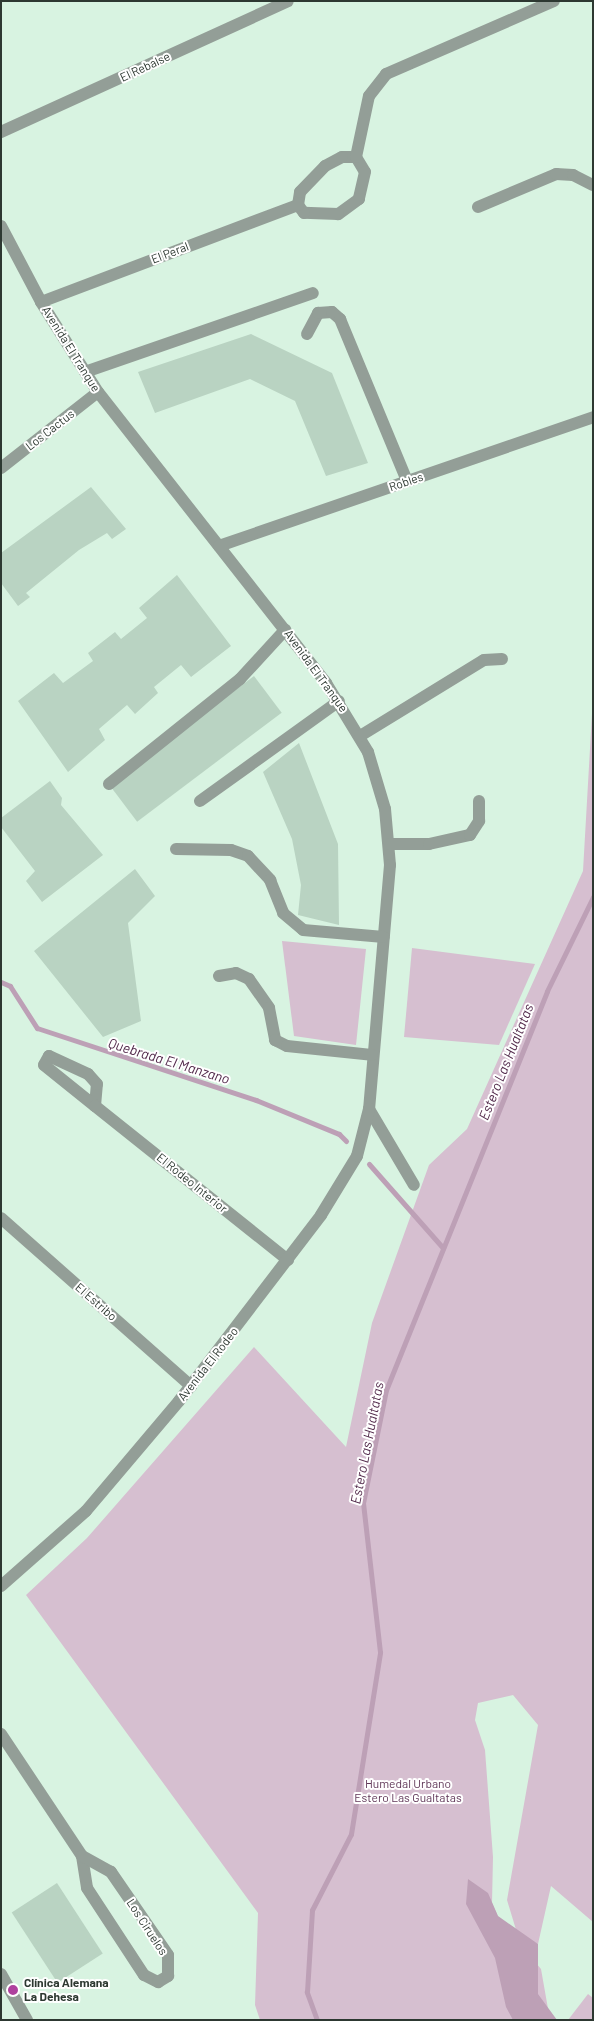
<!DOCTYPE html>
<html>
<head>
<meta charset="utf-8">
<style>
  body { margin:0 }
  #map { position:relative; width:594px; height:2021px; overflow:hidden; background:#d8f3e1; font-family:Barlow,sans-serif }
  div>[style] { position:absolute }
  .green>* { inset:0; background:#d6bfd0 }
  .water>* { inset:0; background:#bda0b6 }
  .stream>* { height:5px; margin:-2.5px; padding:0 2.5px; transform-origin:2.5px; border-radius:2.5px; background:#bda0b6 }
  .building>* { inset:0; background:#b9d3c2; transform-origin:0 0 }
  .minor>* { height:12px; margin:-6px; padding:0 6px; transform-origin:6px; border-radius:6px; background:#939e97 }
  .dots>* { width:14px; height:14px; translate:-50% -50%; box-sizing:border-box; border:2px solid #fff; border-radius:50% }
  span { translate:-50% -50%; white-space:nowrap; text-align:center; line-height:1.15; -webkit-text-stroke:4px #fff; paint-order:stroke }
  .street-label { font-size:12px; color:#2d3831 }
  .park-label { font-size:12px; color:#5f3657 }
  .poi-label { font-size:12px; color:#2d3831; font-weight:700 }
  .left { translate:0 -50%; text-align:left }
  .water-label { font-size:14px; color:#522a4b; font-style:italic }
  .frame { position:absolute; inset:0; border:2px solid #2d3831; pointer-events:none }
</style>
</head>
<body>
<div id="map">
  <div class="green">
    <i style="clip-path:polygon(593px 696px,593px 1922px,551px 1886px,538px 1944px,517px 1933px,507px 1900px,538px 1725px,513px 1695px,478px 1703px,475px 1720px,485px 1750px,493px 1857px,492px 1903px,500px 1921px,541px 1969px,550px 2020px,260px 2020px,255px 2005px,258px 1913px,26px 1595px,87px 1538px,254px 1347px,346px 1447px,372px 1323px,429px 1165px,467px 1129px,583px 871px)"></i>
    <i style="clip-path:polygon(282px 941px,366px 949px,356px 1045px,294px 1036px)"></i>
    <i style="clip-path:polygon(412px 948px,535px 964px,499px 1045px,404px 1037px)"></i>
    <i style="clip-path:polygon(588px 1994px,593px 1998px,593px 2020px,568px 2020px)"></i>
  </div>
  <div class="water">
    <i style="clip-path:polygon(468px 1879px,488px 1893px,498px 1916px,538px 1944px,538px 1994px,557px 2020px,513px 2020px,506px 2007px,495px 1958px,466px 1904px)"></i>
  </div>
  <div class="stream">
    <i style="left:1px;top:982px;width:10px;rotate:24deg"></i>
    <i style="left:10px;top:986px;width:50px;rotate:57.3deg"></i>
    <i style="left:37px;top:1028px;width:231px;rotate:18.2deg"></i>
    <i style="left:256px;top:1100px;width:90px;rotate:22.3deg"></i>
    <i style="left:339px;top:1134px;width:10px;rotate:45deg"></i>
    <i style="left:369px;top:1164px;width:112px;rotate:48.6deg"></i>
    <i style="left:317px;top:2020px;width:30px;rotate:-110deg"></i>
    <i style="left:307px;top:1992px;width:82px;rotate:-86.5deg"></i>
    <i style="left:312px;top:1910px;width:85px;rotate:-62.8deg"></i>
    <i style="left:351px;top:1834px;width:184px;rotate:-80.9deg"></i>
    <i style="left:380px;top:1652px;width:150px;rotate:-96.5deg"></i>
    <i style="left:363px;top:1503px;width:115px;rotate:-78.5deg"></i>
    <i style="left:386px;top:1390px;width:430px;rotate:-68deg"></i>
    <i style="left:547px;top:991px;width:105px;rotate:-63.9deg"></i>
  </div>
  <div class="building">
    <i style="clip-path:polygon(251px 334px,332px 373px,368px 463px,326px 476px,295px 401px,250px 379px,155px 413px,138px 372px)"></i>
    <i style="clip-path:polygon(91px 487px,126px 529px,112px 539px,107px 533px,79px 550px,26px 593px,30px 597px,18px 606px,1px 583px,1px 553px)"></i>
    <i style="clip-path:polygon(177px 575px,231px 646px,191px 677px,181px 665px,154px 687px,158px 693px,135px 714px,127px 705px,99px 729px,105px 740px,68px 772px,18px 701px,54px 673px,63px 683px,93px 661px,88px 653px,115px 632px,121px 639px,147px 618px,139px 608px)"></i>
    <i style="left:254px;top:676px;width:46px;height:181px;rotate:53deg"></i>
    <i style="clip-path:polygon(299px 743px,338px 844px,339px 925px,298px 915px,301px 885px,292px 839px,263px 772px)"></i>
    <i style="clip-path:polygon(50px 781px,62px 798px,61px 805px,103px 855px,42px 902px,26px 881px,35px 871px,1px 827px,1px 818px)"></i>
    <i style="clip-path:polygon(135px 869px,155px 896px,128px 923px,141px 1021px,103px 1037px,34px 951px)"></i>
    <i style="left:57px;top:1883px;width:84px;height:54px;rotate:57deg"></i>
  </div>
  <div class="minor">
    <i style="left:1px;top:132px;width:315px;rotate:-24.5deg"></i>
    <i style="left:342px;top:157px;width:14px"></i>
    <i style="left:356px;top:157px;width:17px;rotate:59deg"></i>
    <i style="left:365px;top:172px;width:28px;rotate:103deg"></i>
    <i style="left:359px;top:199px;width:26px;rotate:144deg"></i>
    <i style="left:338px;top:214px;width:34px;rotate:-178deg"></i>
    <i style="left:304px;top:213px;width:10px;rotate:-127deg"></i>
    <i style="left:298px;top:205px;width:13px;rotate:-81deg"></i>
    <i style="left:300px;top:192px;width:36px;rotate:-46deg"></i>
    <i style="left:325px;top:166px;width:19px;rotate:-28deg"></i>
    <i style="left:356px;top:157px;width:62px;rotate:-78deg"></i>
    <i style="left:369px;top:96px;width:28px;rotate:-52deg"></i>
    <i style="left:386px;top:74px;width:183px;rotate:-23.5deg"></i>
    <i style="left:478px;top:207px;width:85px;rotate:-22.9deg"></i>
    <i style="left:556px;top:174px;width:17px;rotate:3deg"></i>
    <i style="left:573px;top:175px;width:22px;rotate:27deg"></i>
    <i style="left:1px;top:226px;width:86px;rotate:62.2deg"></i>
    <i style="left:41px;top:302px;width:107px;rotate:57.7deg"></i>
    <i style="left:98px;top:392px;width:370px;rotate:51.9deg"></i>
    <i style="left:326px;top:683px;width:81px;rotate:58.7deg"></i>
    <i style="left:368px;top:752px;width:59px;rotate:73.4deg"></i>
    <i style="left:385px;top:809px;width:56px;rotate:84.9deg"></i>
    <i style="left:390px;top:865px;width:245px;rotate:94.9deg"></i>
    <i style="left:369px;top:1109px;width:88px;rotate:59.4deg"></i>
    <i style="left:41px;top:302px;width:275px;rotate:-20.7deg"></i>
    <i style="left:307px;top:334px;width:24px;rotate:-62deg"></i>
    <i style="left:318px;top:313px;width:14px;rotate:-4deg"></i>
    <i style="left:332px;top:312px;width:11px;rotate:41deg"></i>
    <i style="left:340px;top:319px;width:175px;rotate:67.5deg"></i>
    <i style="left:85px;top:372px;width:241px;rotate:-19.1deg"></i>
    <i style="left:1px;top:468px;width:123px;rotate:-38.1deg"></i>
    <i style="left:219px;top:546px;width:396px;rotate:-19deg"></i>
    <i style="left:360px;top:736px;width:145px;rotate:-31.5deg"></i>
    <i style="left:484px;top:660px;width:18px;rotate:-3deg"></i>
    <i style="left:109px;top:784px;width:168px;rotate:-38.7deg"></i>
    <i style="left:240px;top:679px;width:67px;rotate:-47.4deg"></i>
    <i style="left:200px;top:801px;width:171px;rotate:-35.7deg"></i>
    <i style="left:389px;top:844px;width:40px"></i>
    <i style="left:429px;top:844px;width:42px;rotate:-12.4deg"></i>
    <i style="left:470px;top:835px;width:17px;rotate:-57deg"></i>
    <i style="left:479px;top:821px;width:20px;rotate:-90deg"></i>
    <i style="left:176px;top:849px;width:55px;rotate:1deg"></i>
    <i style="left:231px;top:850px;width:18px;rotate:19deg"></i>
    <i style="left:248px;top:856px;width:33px;rotate:47deg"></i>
    <i style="left:270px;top:880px;width:35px;rotate:68deg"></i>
    <i style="left:283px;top:913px;width:26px;rotate:40deg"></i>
    <i style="left:303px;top:930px;width:81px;rotate:4.9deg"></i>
    <i style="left:219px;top:976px;width:17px;rotate:-10deg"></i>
    <i style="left:236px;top:973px;width:14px;rotate:25deg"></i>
    <i style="left:249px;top:979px;width:35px;rotate:55deg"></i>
    <i style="left:269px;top:1008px;width:33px;rotate:79deg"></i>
    <i style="left:275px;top:1040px;width:13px;rotate:27deg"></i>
    <i style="left:287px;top:1046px;width:85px;rotate:6deg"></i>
    <i style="left:95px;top:1106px;width:22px;rotate:-85deg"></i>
    <i style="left:97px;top:1084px;width:13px;rotate:-132deg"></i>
    <i style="left:88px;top:1074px;width:43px;rotate:-155.2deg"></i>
    <i style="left:49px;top:1056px;width:10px;rotate:119deg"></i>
    <i style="left:44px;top:1065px;width:65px;rotate:38.8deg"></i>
    <i style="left:95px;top:1106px;width:247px;rotate:38.6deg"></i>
    <i style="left:1px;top:1218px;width:254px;rotate:41.5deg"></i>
    <i style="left:1px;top:1586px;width:113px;rotate:-41.4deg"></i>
    <i style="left:86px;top:1511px;width:144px;rotate:-49.8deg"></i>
    <i style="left:179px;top:1401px;width:234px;rotate:-52.6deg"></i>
    <i style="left:321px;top:1215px;width:69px;rotate:-58.6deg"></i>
    <i style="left:357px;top:1156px;width:49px;rotate:-75.7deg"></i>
    <i style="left:1px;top:1734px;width:146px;rotate:56.4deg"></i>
    <i style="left:82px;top:1856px;width:32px;rotate:81deg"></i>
    <i style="left:87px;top:1888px;width:104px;rotate:56.8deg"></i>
    <i style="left:144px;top:1975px;width:16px;rotate:27deg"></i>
    <i style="left:158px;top:1982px;width:12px;rotate:-31deg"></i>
    <i style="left:168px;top:1976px;width:21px;rotate:-90deg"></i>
    <i style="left:168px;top:1955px;width:101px;rotate:-124.5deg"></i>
    <i style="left:111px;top:1872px;width:33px;rotate:-151deg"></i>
    <i style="left:1px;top:1974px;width:53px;rotate:60.5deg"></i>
  </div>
  <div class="dots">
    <i style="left:13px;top:1990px;background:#af419e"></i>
  </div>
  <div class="street-label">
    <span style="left:145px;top:67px;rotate:-25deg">El Rebalse</span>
    <span style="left:170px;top:253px;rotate:-21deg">El Peral</span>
    <span style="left:71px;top:349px;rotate:58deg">Avenida El Tranque</span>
    <span style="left:50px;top:430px;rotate:-38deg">Los Cactus</span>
    <span style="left:406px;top:482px;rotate:-19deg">Robles</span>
    <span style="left:316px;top:671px;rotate:54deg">Avenida El Tranque</span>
    <span style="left:192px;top:1183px;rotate:39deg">El Rodeo Interior</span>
    <span style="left:96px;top:1302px;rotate:41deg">El Estribo</span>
    <span style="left:208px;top:1364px;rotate:-52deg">Avenida El Rodeo</span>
    <span style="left:147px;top:1927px;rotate:57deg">Los Ciruelos</span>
  </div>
  <div class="park-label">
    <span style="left:408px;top:1791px">Humedal Urbano<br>Estero Las Gualtatas</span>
  </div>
  <div class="poi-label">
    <span class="left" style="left:24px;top:1990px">Clínica Alemana<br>La Dehesa</span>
  </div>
  <div class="water-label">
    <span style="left:169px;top:1061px;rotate:17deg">Quebrada El Manzano</span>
    <span style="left:506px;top:1062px;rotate:-68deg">Estero Las Hualtatas</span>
    <span style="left:367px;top:1443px;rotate:-79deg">Estero Las Hualtatas</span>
  </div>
  <div class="frame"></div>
</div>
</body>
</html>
